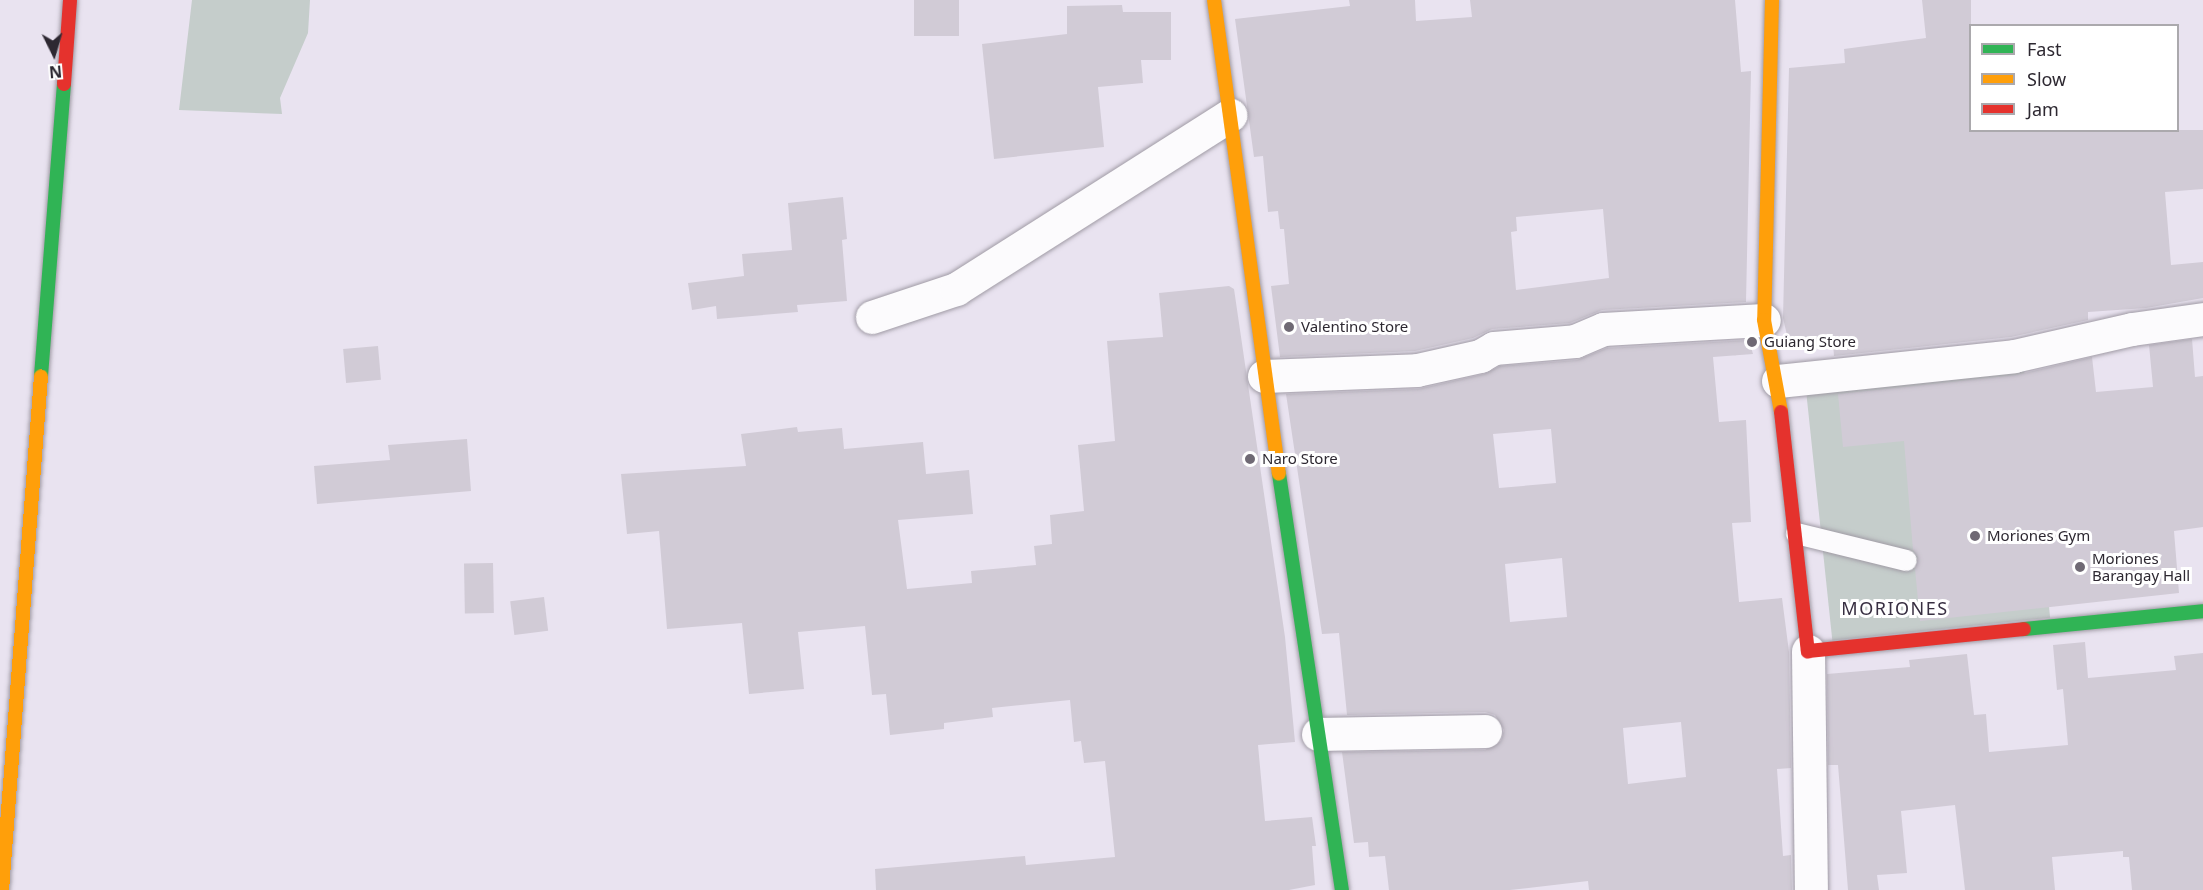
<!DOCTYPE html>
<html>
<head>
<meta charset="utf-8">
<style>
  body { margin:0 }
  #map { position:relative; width:2203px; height:890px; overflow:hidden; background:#e9e3f0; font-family:"Noto Sans",sans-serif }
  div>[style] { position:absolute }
  .green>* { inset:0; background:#c5cdcb; transform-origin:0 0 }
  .building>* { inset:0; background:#d1cbd6; transform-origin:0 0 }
  .roads { filter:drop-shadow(0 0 2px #a09ba5) drop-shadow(0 0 2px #a09ba5) }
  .lane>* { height:21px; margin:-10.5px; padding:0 10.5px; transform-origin:10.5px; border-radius:10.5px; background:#fcfbfd }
  .street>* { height:33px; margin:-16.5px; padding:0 16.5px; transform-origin:16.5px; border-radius:16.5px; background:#fcfbfd }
  .fast>* { height:14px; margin:-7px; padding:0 7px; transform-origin:7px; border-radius:7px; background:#30b455 }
  .slow>* { height:14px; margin:-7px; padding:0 7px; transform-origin:7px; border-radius:7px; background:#ff9f0a }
  .jam>* { height:14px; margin:-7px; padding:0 7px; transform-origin:7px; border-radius:7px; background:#e5322d }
  .dots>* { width:16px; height:16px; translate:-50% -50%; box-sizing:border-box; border:3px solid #fff; border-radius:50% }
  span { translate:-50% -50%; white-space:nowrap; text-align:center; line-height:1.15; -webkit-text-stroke:6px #fff; paint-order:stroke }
  .poi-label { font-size:15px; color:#2d2831 }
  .left { translate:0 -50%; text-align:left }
  .quarter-label { font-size:18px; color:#382f42; letter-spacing:1.5px }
  .legend { position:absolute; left:1969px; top:24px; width:210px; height:108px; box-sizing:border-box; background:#fff; border:2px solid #aba9ad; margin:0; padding:8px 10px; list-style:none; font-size:18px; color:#2d2831 }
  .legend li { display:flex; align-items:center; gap:12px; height:30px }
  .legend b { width:30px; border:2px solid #aba9ad }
  .north { position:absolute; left:24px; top:24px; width:60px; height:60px; -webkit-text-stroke:4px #fff; paint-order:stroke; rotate:175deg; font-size:16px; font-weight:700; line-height:24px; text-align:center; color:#2d2831 }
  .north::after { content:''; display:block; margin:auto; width:21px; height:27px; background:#2d2831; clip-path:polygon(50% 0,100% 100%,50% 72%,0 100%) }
</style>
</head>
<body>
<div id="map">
  <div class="green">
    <i style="clip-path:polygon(192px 0,310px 0,308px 33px,280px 98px,282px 114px,179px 110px)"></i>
    <i style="left:2024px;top:369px;width:250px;height:219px;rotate:84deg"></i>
  </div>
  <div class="building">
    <i style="left:914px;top:0;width:45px;height:36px"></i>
    <i style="clip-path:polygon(evenodd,1349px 0,1415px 0,1416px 21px,1472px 17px,1470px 0,1735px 0,1741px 72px,1751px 71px,1746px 302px,1602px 310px,1570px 323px,1492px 329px,1473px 338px,1415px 351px,1280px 357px,1271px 286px,1289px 284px,1284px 229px,1280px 229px,1278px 211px,1268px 212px,1263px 156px,1254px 157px,1235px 19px,1350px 6px,1349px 0,1603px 209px,1609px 278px,1516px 290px,1511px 232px,1517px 231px,1516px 217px,1603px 209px)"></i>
    <i style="clip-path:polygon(1922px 0,1971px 0,1971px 130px,2203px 130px,2203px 189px,2165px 192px,2171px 265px,2203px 262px,2203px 298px,2146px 308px,2088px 312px,2088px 320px,2011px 337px,1834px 356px,1833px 344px,1790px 348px,1783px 318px,1789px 68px,1845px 63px,1844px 49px,1926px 38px)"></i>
    <i style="clip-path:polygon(1122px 5px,1123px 12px,1171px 12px,1171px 60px,1141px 60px,1143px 83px,1098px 87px,1104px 147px,994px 159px,982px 44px,1067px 34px,1067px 6px)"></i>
    <i style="clip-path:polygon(843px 197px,847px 239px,842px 240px,847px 301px,797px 305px,798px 312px,717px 319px,716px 306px,692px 310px,688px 283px,744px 276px,742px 254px,792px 250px,788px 203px)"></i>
    <i style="clip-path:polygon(1229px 286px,1234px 289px,1285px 637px,1295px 742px,1258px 745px,1265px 821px,1312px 817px,1316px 846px,1312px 846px,1315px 885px,1289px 890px,876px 890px,875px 869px,1025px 856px,1026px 865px,1115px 857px,1105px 761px,1084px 763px,1081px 741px,1074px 742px,1070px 700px,992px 708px,993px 717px,944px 723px,944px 729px,890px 735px,886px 694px,872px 695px,865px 626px,798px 632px,804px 689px,749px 694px,742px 623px,667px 629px,659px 531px,627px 534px,621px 474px,746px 466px,741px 434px,797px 427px,798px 432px,842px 428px,844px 449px,923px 442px,926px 474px,969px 470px,973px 514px,898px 520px,907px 589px,972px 583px,971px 571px,1036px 565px,1034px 546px,1052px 544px,1050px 515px,1084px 511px,1078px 445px,1115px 441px,1107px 341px,1163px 337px,1159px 293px)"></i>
    <i style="clip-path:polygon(2192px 339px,2195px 377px,2203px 376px,2203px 527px,2174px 531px,2179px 593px,1920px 621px,1915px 569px,1918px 557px,1913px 550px,1904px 441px,1843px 447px,1838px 394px,2016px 375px,2092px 357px,2096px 392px,2153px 387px,2149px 345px)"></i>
    <i style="clip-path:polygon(evenodd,1749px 340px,1753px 354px,1713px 357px,1719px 422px,1746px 420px,1751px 522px,1732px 523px,1739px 602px,1782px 598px,1789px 652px,1791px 768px,1777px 769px,1783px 856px,1791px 855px,1792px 890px,1589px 890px,1588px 881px,1510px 890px,1389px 890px,1385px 856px,1369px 857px,1368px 842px,1354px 843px,1342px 752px,1485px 750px,1501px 741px,1504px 730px,1495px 715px,1485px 712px,1347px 715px,1339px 633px,1322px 634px,1286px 394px,1418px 389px,1484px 374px,1500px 366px,1577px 360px,1607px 348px,1749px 340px,1551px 429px,1556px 483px,1499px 488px,1493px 434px,1551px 429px,1749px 340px,1562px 558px,1567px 617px,1510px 622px,1505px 564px,1562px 558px,1749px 340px,1681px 722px,1686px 777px,1628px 784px,1623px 728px,1681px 722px)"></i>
    <i style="left:378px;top:346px;width:34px;height:35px;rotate:85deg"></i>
    <i style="clip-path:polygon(467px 439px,471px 491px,317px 504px,314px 466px,390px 460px,388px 445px)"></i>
    <i style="left:493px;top:563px;width:50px;height:29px;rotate:89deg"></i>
    <i style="left:544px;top:597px;width:34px;height:34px;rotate:83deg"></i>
    <i style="clip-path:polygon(2085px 642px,2088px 678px,2176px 670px,2174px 656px,2203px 653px,2203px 890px,2132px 890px,2129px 857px,2123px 857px,2123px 851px,2052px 857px,2055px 890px,1965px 890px,1955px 805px,1901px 811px,1907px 873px,1877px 875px,1879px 890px,1848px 890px,1838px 765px,1828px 765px,1827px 674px,1910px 667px,1909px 660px,1967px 654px,1974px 715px,1986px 714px,1989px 752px,2068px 745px,2063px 689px,2057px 690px,2053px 645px)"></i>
  </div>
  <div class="roads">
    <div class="lane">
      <i style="left:1796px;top:533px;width:113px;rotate:13.8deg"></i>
    </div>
    <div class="street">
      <i style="left:872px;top:317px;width:89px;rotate:-18.4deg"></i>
      <i style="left:956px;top:289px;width:325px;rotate:-32.4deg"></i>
      <i style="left:1264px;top:376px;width:153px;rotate:-2.2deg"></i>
      <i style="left:1417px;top:370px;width:65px;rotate:-12.5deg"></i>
      <i style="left:1480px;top:356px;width:16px;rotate:-30deg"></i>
      <i style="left:1494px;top:348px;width:81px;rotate:-4.9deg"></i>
      <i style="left:1575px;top:341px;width:30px;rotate:-23deg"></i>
      <i style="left:1603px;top:329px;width:161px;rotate:-3.2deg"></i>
      <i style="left:1778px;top:381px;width:237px;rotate:-6deg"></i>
      <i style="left:2014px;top:356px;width:121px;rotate:-12.9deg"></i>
      <i style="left:2132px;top:329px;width:72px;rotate:-8deg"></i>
      <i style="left:1808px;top:651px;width:239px;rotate:89.3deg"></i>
      <i style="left:1318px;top:734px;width:167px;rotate:-1deg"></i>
    </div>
    <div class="fast">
      <i style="left:41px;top:376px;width:293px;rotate:-85.5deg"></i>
      <i style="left:1279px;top:474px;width:421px;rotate:81.4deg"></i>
      <i style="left:2024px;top:629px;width:180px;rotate:-5.7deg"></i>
    </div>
    <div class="slow">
      <i style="left:1214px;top:0;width:478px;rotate:82.2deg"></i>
      <i style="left:1772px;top:0;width:320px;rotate:91.4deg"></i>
      <i style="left:1764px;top:320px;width:94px;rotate:79.5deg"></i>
      <i style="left:2px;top:890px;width:515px;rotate:-85.66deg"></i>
    </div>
    <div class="jam">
      <i style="left:64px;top:84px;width:84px;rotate:-85.9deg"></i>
      <i style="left:1781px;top:412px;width:241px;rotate:83.6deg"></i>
      <i style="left:1808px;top:651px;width:217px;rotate:-5.8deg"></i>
    </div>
  </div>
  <div class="dots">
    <i style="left:1289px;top:327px;background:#6f6974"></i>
    <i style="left:1752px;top:342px;background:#6f6974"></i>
    <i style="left:1250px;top:459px;background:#6f6974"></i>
    <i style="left:1975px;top:536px;background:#6f6974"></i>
    <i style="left:2080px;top:567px;background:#6f6974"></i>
  </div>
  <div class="poi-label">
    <span class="left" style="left:1301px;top:327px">Valentino Store</span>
    <span class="left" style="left:1764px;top:342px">Guiang Store</span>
    <span class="left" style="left:1262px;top:459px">Naro Store</span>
    <span class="left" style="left:1987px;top:536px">Moriones Gym</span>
    <span class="left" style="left:2092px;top:567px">Moriones<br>Barangay Hall</span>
  </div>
  <div class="quarter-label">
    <span style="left:1895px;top:608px">MORIONES</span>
  </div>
  <ul class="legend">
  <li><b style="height:8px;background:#30b455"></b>Fast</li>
  <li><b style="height:8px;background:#ff9f0a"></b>Slow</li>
  <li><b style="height:8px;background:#e5322d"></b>Jam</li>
  </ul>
  <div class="north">N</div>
</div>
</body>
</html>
